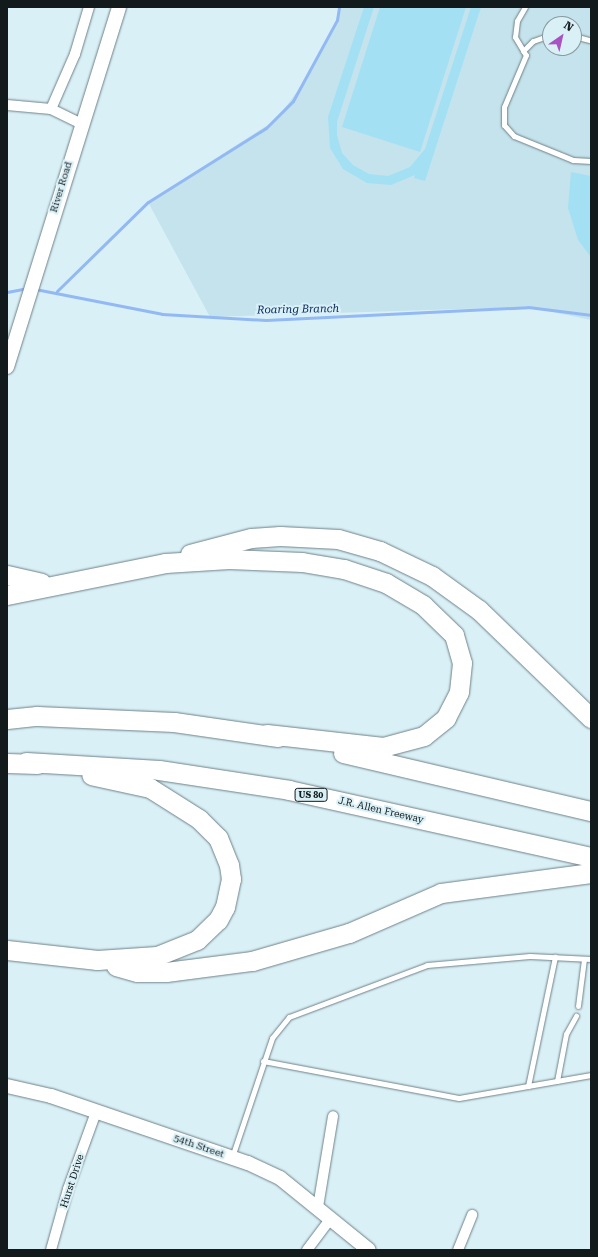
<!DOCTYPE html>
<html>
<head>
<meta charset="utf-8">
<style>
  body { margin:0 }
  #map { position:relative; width:598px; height:1257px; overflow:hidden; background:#daf0f7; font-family:"Roboto Serif",serif }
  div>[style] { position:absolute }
  .built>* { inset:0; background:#c5e3ec }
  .green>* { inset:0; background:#a3e0f4 }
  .stream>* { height:3px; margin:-1.5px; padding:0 1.5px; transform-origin:1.5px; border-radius:1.5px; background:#92b9f4 }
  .roads { filter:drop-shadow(0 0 1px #6e8188) drop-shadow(0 0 1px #6e8188) }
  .service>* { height:5px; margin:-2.5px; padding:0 2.5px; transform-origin:2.5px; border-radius:2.5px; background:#fff }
  .minor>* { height:10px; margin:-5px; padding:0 5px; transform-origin:5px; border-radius:5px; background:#fff }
  .secondary>* { height:14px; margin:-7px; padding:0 7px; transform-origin:7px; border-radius:7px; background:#fff }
  .motorway>* { height:19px; margin:-9.5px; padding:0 9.5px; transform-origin:9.5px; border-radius:9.5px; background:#fff }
  span { translate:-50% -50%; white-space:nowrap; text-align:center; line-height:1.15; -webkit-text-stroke:4px #daf0f7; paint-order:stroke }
  .shield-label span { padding:1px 3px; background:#daf0f7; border:1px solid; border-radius:3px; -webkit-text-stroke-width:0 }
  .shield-label { font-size:9px; color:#121a1c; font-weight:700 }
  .street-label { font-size:10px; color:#121a1c }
  .water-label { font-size:11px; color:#0b2e62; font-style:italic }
  .frame { position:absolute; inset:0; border:8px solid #121a1c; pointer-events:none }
  .north { position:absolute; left:542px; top:16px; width:40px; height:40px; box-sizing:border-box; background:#daf0f7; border:1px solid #8a9a9f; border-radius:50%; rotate:34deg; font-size:11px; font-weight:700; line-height:16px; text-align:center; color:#121a1c }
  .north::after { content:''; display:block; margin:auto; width:14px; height:18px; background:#a753c2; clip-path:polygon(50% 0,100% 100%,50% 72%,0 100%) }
</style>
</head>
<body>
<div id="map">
  <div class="built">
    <i style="clip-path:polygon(evenodd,339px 7px,591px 7px,591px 320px,528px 307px,210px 317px,148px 202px,277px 119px,311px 72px,337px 20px,339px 7px,550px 24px,574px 24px,574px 48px,550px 48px,550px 24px)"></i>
  </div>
  <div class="green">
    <i style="clip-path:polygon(364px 7px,374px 7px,337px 122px,337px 135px,342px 153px,353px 165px,369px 174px,388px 176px,410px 167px,425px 149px,471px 7px,481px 7px,425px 181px,414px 178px,415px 175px,391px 185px,367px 183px,343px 169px,330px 148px,328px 117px)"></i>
    <i style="clip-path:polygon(380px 7px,466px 7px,420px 152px,342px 127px)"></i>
    <i style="clip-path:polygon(571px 172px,591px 176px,591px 257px,578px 240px,568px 208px)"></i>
  </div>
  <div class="stream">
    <i style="left:35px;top:289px;width:129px;rotate:11.1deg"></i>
    <i style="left:162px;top:314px;width:104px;rotate:3.3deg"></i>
    <i style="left:266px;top:320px;width:262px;rotate:-2.8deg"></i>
    <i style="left:528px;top:307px;width:64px;rotate:7.2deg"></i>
    <i style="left:57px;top:291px;width:127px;rotate:-44.4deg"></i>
    <i style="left:148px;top:202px;width:139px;rotate:-32.1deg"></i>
    <i style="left:266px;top:128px;width:38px;rotate:-45deg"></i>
    <i style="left:293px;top:101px;width:92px;rotate:-61.5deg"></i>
    <i style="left:337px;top:20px;width:13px;rotate:-81deg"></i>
    <i style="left:7px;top:292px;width:20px;rotate:-11deg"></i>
  </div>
  <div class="roads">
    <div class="service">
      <i style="left:525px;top:7px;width:16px;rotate:120deg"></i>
      <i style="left:517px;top:21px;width:16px;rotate:97deg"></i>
      <i style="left:515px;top:37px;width:21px;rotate:59deg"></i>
      <i style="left:526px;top:55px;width:56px;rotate:112.9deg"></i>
      <i style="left:504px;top:107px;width:18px;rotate:90deg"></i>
      <i style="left:504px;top:125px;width:15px;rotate:48deg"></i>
      <i style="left:514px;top:136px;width:64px;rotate:22.1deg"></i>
      <i style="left:573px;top:160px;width:18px;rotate:3deg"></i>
      <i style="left:574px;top:36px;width:16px;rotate:15deg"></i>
      <i style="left:523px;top:51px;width:14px;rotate:-45deg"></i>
      <i style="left:533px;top:41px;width:18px;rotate:-19deg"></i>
      <i style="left:578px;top:1006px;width:47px;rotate:-82.7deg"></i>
      <i style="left:263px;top:1061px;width:199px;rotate:10.7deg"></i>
      <i style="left:459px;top:1098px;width:134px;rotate:-9.9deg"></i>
      <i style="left:557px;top:1081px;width:48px;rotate:-79.2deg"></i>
      <i style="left:566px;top:1034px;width:21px;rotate:-61deg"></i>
      <i style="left:528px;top:1086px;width:132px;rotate:-78.2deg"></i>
      <i style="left:232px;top:1157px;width:126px;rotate:-71.4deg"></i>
      <i style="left:272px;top:1038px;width:27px;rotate:-51deg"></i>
      <i style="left:289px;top:1017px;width:147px;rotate:-20.6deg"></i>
      <i style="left:427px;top:965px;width:103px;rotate:-5deg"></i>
      <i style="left:530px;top:956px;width:61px;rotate:2.8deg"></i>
    </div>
    <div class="minor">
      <i style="left:7px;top:105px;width:44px;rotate:5.2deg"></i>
      <i style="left:51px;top:109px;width:32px;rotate:26deg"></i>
      <i style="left:51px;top:109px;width:60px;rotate:-66.4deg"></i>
      <i style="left:75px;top:54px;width:49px;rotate:-73.4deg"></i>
      <i style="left:318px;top:1207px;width:92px;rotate:-80.6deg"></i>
      <i style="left:51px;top:1250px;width:63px;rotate:-74.4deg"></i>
      <i style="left:68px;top:1189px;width:82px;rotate:-70deg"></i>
      <i style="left:307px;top:1250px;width:40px;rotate:-53deg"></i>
      <i style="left:458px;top:1250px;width:38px;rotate:-68deg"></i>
    </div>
    <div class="secondary">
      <i style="left:7px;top:367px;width:377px;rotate:-72.7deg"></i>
      <i style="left:7px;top:1086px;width:45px;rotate:12.8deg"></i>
      <i style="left:51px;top:1096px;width:208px;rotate:18.8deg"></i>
      <i style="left:248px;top:1163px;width:35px;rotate:25deg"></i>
      <i style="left:280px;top:1178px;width:114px;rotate:39deg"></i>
    </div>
    <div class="motorway">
      <i style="left:190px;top:554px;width:63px;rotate:-14.7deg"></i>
      <i style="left:251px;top:538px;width:29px;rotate:-4deg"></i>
      <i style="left:280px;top:536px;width:58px;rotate:3deg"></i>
      <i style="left:338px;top:539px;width:44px;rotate:15.9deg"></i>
      <i style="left:380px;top:551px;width:58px;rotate:25.7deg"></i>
      <i style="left:432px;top:576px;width:58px;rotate:35.9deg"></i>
      <i style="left:479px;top:610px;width:156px;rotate:44deg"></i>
      <i style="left:7px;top:575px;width:35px;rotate:13deg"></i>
      <i style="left:7px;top:595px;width:161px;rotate:-11.4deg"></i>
      <i style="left:165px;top:563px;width:64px;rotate:-3.6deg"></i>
      <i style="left:229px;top:559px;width:73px;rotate:2.4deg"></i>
      <i style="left:302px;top:562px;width:43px;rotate:9.5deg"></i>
      <i style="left:344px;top:569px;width:44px;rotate:18.4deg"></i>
      <i style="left:386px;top:583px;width:43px;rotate:30.7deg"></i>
      <i style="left:423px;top:605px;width:43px;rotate:44.1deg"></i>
      <i style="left:454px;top:635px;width:29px;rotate:74deg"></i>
      <i style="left:462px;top:663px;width:29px;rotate:96deg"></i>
      <i style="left:459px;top:692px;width:29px;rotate:117deg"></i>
      <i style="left:446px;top:718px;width:28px;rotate:141deg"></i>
      <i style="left:424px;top:736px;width:42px;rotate:165deg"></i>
      <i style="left:383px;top:747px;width:117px;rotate:-173.6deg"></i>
      <i style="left:7px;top:719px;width:30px;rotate:-6deg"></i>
      <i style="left:37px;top:716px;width:137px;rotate:2.5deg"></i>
      <i style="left:174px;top:722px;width:105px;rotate:8.2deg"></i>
      <i style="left:343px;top:753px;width:255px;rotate:13.2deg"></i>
      <i style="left:26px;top:762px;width:133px;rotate:3.4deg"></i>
      <i style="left:159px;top:770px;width:132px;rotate:8.7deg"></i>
      <i style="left:289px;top:790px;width:309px;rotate:12.5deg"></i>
      <i style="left:7px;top:763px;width:30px;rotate:2deg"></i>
      <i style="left:7px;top:950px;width:91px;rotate:6.3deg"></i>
      <i style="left:97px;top:960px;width:60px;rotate:-3.8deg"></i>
      <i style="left:157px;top:956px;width:43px;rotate:-21.8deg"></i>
      <i style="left:197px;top:940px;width:29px;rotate:-44deg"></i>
      <i style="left:218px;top:920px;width:15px;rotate:-62deg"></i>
      <i style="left:225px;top:907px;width:29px;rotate:-78deg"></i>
      <i style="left:231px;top:879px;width:14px;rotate:-98deg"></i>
      <i style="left:229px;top:865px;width:29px;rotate:-112deg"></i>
      <i style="left:218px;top:838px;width:27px;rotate:-135deg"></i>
      <i style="left:199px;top:819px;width:58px;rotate:-147.7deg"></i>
      <i style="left:150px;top:788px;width:60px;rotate:-167.6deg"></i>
      <i style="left:116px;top:966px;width:22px;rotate:16deg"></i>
      <i style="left:137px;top:972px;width:29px"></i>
      <i style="left:166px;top:972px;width:87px;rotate:-7.3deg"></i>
      <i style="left:252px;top:961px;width:101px;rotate:-16.1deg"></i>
      <i style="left:349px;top:933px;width:100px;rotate:-23.5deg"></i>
      <i style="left:441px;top:893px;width:151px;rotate:-7.6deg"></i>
    </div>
  </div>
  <div class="shield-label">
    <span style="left:311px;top:795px">US 80</span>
  </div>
  <div class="street-label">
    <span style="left:61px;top:187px;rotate:-73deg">River Road</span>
    <span style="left:381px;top:810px;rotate:13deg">J.R. Allen Freeway</span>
    <span style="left:199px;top:1146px;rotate:19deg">54th Street</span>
    <span style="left:72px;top:1181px;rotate:-72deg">Hurst Drive</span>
  </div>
  <div class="water-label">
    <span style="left:298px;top:310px;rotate:-1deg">Roaring Branch</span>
  </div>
  <div class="frame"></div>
  <div class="north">N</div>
</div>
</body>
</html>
